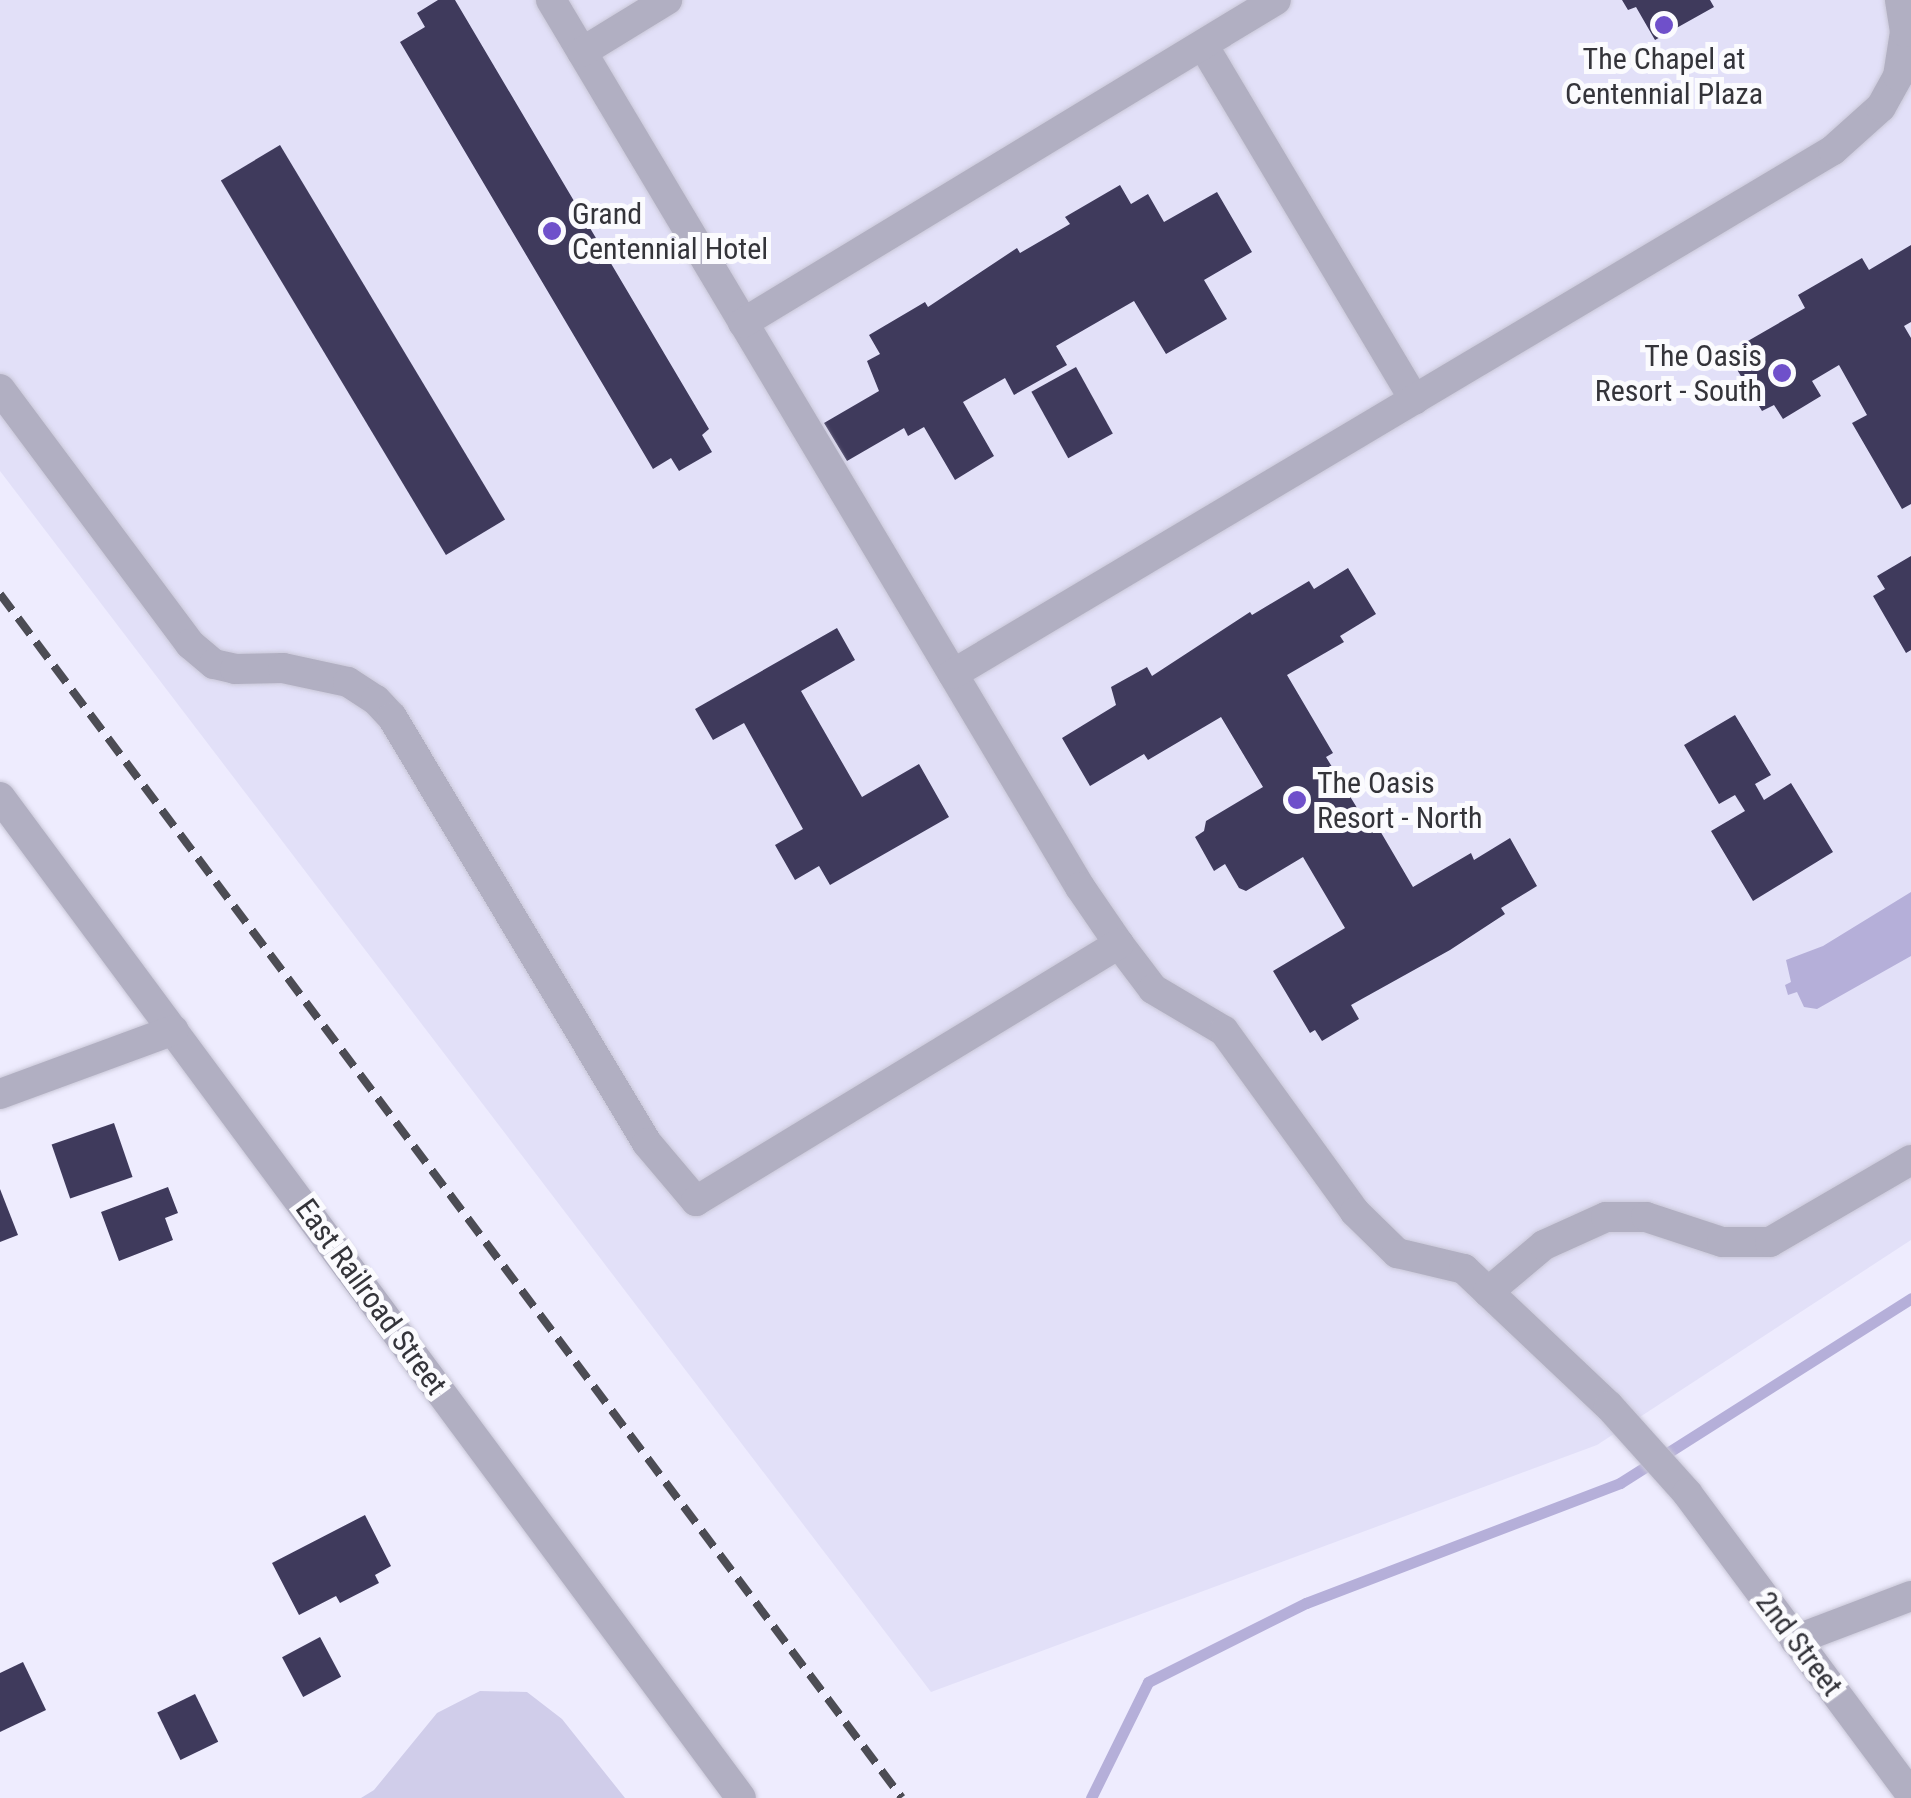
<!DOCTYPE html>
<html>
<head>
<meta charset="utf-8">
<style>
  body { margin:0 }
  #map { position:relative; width:1911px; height:1798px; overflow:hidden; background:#eeecfe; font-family:"Roboto Condensed",sans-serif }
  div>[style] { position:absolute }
  .built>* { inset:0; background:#e2e0f8 }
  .green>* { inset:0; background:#d0cdea }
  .water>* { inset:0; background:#b5afd9 }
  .stream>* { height:11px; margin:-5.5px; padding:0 5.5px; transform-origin:5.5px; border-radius:5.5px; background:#b5afd9 }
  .building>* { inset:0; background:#3f3a5c; transform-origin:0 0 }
  .roads { filter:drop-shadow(0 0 2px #c9c7d7) drop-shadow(0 0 2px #c9c7d7) }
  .minor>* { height:30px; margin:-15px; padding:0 15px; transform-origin:15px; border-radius:15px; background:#b1afc2 }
  .rail>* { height:8px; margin-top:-4px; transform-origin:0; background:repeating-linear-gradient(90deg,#4c4c54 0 20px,transparent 0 30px) }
  .dots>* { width:28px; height:28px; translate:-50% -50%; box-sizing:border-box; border:5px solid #fbfbfe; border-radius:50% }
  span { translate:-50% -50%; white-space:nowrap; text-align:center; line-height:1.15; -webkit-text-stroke:10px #fbfbfe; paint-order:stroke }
  .poi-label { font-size:30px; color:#34343a }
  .left { translate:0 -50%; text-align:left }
  .right { translate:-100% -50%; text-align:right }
  .street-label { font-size:30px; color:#34343a }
</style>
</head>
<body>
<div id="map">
  <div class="built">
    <i style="clip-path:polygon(0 0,1911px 0,1911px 1240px,1597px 1445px,931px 1692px,0 471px)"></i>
  </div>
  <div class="green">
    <i style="clip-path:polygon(480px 1691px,527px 1692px,562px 1719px,625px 1798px,361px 1798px,374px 1790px,437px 1713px)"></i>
  </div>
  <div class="water">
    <i style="clip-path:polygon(1911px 892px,1911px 956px,1817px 1009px,1804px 1007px,1797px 992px,1788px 995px,1785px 985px,1791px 982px,1786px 960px,1823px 946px)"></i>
  </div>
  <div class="stream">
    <i style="left:1091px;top:1798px;width:129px;rotate:-63.8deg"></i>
    <i style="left:1148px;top:1682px;width:177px;rotate:-26.6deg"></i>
    <i style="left:1306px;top:1603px;width:336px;rotate:-20.9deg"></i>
    <i style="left:1620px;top:1483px;width:345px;rotate:-32.4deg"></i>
  </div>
  <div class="building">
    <i style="clip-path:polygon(438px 0,455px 0,709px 429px,702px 435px,712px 452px,679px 471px,671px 458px,653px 469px,400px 42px,425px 27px,417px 13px)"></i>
    <i style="clip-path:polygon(1622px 0,1710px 0,1714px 7px,1655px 40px,1636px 7px,1628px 10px)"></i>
    <i style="left:280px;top:145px;width:437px;height:69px;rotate:59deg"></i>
    <i style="clip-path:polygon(1120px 185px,1131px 204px,1148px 194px,1164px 222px,1217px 192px,1252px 252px,1204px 280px,1227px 319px,1166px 354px,1134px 301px,1056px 346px,1067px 365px,1014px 395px,1005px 378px,963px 402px,994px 456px,955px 480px,924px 427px,908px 436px,904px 428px,847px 461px,824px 423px,879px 391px,867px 361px,880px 354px,869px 335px,925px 302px,928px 307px,1017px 248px,1020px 253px,1070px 224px,1065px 217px)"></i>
    <i style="clip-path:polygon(1911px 245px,1911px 322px,1904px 326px,1911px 338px,1911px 504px,1902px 509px,1852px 423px,1867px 415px,1839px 365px,1812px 381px,1821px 396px,1783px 419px,1774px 405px,1762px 411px,1727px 353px,1805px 308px,1798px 295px,1862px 258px,1869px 270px)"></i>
    <i style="left:1076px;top:367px;width:76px;height:51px;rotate:61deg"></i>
    <i style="clip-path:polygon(1911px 556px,1911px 650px,1906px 653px,1873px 596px,1885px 589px,1877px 576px)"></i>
    <i style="clip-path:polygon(1348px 568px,1376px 614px,1340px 636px,1344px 642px,1287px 675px,1333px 753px,1326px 757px,1362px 816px,1369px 812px,1413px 887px,1471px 853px,1474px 860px,1510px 838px,1537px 886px,1501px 908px,1505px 914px,1450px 950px,1351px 1005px,1359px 1019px,1322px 1041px,1315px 1030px,1310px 1033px,1273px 971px,1345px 928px,1303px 857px,1246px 891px,1239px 888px,1225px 864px,1214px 871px,1195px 837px,1204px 831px,1206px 821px,1263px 787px,1221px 717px,1148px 760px,1144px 754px,1090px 786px,1062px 738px,1116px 705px,1111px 687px,1147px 667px,1152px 676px,1250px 612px,1252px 615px,1309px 581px,1314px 589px)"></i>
    <i style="clip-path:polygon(837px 628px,855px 660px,801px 691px,862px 797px,919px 764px,949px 817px,830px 885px,819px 866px,795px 880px,775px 845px,803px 829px,744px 723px,713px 740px,695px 709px)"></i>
    <i style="clip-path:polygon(1735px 715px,1771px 775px,1755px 784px,1764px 800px,1791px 783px,1833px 852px,1753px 901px,1711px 831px,1745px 811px,1735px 795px,1719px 804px,1684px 745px)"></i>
    <i style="left:114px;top:1123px;width:57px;height:66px;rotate:71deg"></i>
    <i style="clip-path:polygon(168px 1187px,178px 1213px,165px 1218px,173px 1240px,119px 1261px,101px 1212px)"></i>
    <i style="clip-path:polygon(0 1189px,18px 1235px,0 1242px)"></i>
    <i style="clip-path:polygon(365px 1515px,391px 1566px,375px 1575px,379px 1583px,340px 1603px,336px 1596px,299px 1615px,272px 1563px)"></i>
    <i style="left:320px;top:1637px;width:45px;height:43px;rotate:62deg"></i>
    <i style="clip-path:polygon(23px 1662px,46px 1710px,0 1732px,0 1673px)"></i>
    <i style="left:195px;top:1694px;width:53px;height:42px;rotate:64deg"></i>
  </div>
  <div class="roads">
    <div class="minor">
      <i style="left:551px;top:0;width:1033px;rotate:59.19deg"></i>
      <i style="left:1080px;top:887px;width:69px;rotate:55.6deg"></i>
      <i style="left:1119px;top:944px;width:56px;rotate:52.9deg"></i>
      <i style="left:1153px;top:989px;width:82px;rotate:30.6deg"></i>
      <i style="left:1224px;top:1031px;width:223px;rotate:54.1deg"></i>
      <i style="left:1355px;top:1212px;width:59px;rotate:44.3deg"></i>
      <i style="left:1397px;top:1253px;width:69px;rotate:13.4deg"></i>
      <i style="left:1464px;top:1269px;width:199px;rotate:43.4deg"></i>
      <i style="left:1609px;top:1406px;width:117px;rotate:48.1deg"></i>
      <i style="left:1687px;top:1493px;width:376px;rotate:53.4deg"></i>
      <i style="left:1203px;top:45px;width:413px;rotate:59.2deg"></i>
      <i style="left:582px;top:52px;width:100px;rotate:-31.5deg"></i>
      <i style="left:743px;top:323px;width:623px;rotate:-31.22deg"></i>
      <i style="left:0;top:389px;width:318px;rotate:53.3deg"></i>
      <i style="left:190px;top:644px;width:31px;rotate:40deg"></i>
      <i style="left:214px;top:664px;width:22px;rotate:13deg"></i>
      <i style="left:235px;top:669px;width:48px;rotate:-1.2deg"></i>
      <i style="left:283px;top:668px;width:66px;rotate:12.2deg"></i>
      <i style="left:348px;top:682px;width:33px;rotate:33deg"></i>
      <i style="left:376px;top:700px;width:23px;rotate:47deg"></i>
      <i style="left:392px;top:717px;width:496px;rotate:59.1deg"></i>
      <i style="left:647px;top:1143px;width:76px;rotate:49.8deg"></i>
      <i style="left:696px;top:1201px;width:495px;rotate:-31.3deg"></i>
      <i style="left:953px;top:674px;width:1024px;rotate:-30.77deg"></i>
      <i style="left:1833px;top:150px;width:64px;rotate:-41.9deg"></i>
      <i style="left:1881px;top:107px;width:35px;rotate:-61deg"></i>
      <i style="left:1898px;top:76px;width:45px;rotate:-81deg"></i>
      <i style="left:1905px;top:32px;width:32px;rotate:-99deg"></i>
      <i style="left:0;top:797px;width:1245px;rotate:53.49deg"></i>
      <i style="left:0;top:1094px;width:185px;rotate:-20.2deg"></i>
      <i style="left:1488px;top:1292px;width:73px;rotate:-40deg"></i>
      <i style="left:1544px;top:1245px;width:68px;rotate:-24.3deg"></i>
      <i style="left:1606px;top:1217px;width:40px"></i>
      <i style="left:1646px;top:1217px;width:80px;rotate:18.2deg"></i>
      <i style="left:1722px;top:1242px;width:48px"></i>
      <i style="left:1770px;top:1242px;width:163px;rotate:-30.2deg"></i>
      <i style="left:1795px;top:1640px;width:124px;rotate:-20.8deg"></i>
    </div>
  </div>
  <div class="rail">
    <i style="left:0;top:594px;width:1504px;rotate:53.16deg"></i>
  </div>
  <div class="dots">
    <i style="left:1664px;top:25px;background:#6f50ca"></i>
    <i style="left:552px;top:231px;background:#6f50ca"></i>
    <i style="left:1782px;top:373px;background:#6f50ca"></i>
    <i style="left:1297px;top:800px;background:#6f50ca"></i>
  </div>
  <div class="poi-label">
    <span style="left:1664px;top:76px">The Chapel at<br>Centennial Plaza</span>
    <span class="left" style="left:572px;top:231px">Grand<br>Centennial Hotel</span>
    <span class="right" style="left:1762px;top:373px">The Oasis<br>Resort - South</span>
    <span class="left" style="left:1317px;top:800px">The Oasis<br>Resort - North</span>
  </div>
  <div class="street-label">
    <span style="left:371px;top:1297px;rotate:54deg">East Railroad Street</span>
    <span style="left:1799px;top:1644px;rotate:53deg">2nd Street</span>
  </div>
</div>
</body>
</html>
